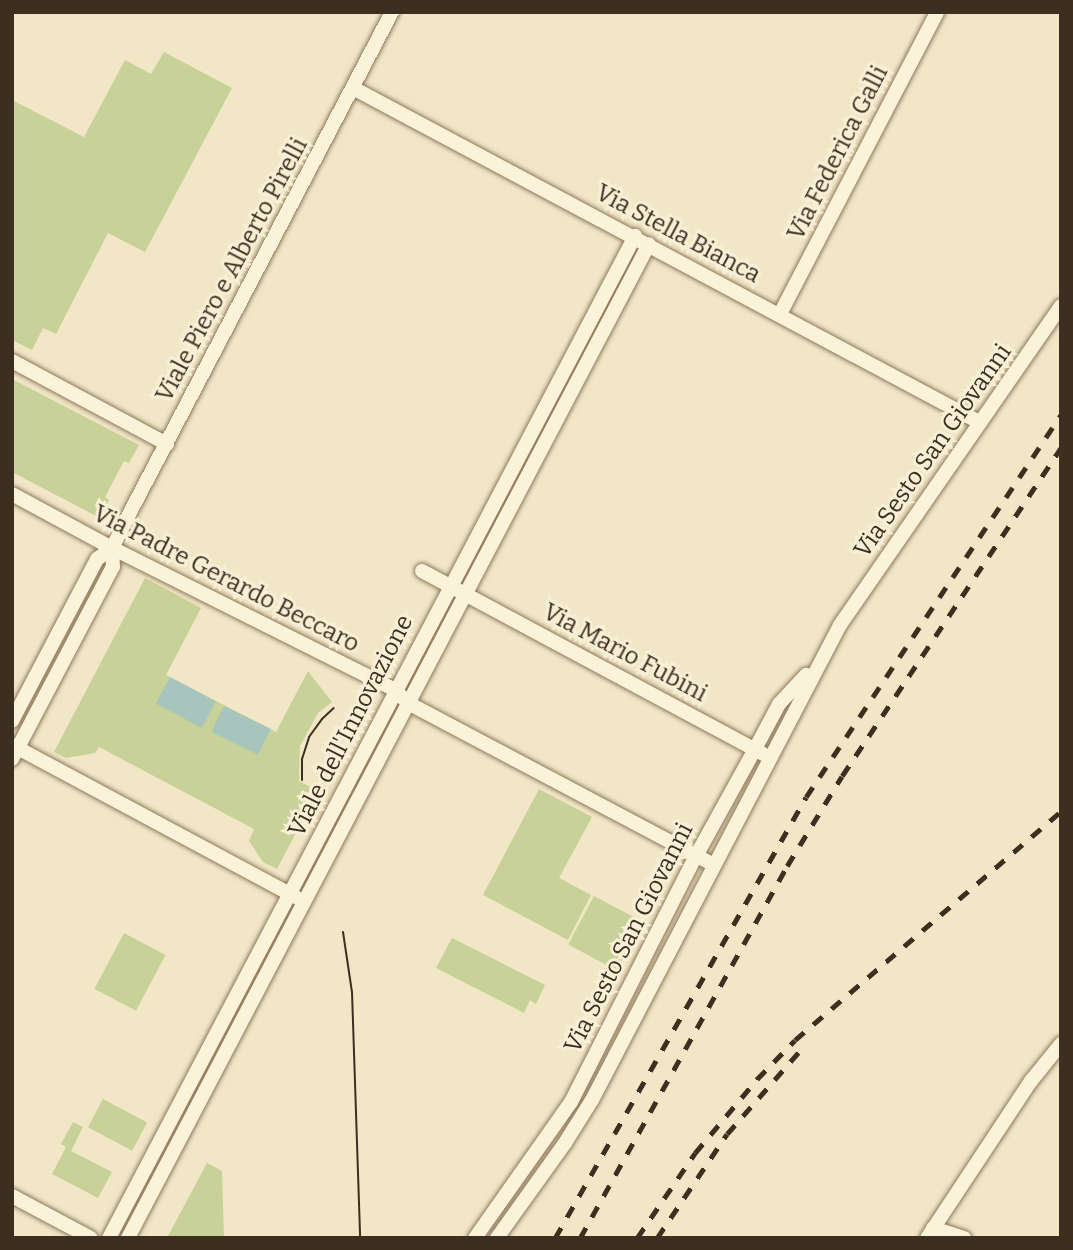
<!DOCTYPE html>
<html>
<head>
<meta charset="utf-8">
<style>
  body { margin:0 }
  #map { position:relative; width:1073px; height:1250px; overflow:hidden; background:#f1e6c6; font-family:Bitter,serif }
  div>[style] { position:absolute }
  .green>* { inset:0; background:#c8d198; transform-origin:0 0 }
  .water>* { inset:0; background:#a7c5bd; transform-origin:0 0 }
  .roads { filter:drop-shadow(0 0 2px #8e785a) drop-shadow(0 0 2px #8e785a) }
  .minor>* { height:14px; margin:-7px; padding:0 7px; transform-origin:7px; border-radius:7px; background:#fbf2da }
  .tram>* { height:2px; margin:-1px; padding:0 1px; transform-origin:1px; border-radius:1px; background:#3d2f1f }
  .rail>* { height:4.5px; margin-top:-2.25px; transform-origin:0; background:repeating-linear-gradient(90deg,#3d2f1f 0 12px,transparent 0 24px) }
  span { translate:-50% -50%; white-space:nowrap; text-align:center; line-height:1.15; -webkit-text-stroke:6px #f8efd6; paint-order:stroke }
  .street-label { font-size:24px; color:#3d2f1f }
  .frame { position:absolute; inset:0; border:14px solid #3d2f1f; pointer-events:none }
</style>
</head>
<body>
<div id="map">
  <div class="green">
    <i style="clip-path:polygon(164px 52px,232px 88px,145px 252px,108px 233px,56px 334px,43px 328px,32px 350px,12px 340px,12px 100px,84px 137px,125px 60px,151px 74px)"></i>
    <i style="clip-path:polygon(12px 379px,139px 445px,129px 463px,124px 461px,105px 497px,109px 500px,100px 518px,12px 472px)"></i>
    <i style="clip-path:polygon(145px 578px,201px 608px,166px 675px,276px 732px,308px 671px,332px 702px,318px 713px,300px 746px,299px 781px,318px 791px,277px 869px,263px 862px,249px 841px,254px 829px,99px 747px,95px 753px,66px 758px,54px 752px)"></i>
    <i style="clip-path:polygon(539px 789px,592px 817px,559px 878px,591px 895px,568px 940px,483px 895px)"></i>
    <i style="left:594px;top:896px;width:55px;height:55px;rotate:28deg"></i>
    <i style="left:124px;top:933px;width:47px;height:63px;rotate:28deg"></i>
    <i style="clip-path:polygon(452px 938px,545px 985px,536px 1004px,530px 1000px,524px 1013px,436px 968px)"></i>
    <i style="left:103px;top:1099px;width:50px;height:32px;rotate:28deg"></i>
    <i style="clip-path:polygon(73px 1122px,83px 1127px,71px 1151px,112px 1172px,98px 1198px,52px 1174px,66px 1147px,61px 1144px)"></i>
    <i style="clip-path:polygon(207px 1163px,222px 1171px,224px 1238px,167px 1238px)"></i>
  </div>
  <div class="water">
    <i style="left:170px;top:677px;width:52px;height:30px;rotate:28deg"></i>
    <i style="left:224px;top:706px;width:52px;height:29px;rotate:26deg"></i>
  </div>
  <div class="roads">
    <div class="minor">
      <i style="left:353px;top:88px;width:710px;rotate:28.08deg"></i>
      <i style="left:780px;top:314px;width:340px;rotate:-62.5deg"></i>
      <i style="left:12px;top:361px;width:176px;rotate:28.2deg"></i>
      <i style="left:12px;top:494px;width:114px;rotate:28.4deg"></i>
      <i style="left:112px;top:548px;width:317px;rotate:26.6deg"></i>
      <i style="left:395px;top:690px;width:18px;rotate:45deg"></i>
      <i style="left:408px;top:703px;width:346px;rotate:27.9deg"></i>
      <i style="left:422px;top:571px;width:387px;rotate:28.2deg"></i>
      <i style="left:12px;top:721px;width:183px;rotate:-62.3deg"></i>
      <i style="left:97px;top:559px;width:19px;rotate:-36deg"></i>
      <i style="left:12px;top:745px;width:323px;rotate:28.2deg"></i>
      <i style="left:12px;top:759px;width:217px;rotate:-62.3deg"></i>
      <i style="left:113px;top:567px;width:19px;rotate:-93deg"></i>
      <i style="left:112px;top:548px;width:29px;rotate:-63deg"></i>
      <i style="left:125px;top:522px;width:576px;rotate:-62.37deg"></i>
      <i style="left:12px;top:1196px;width:89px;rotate:28deg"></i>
      <i style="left:933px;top:1228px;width:33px;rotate:18deg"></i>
      <i style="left:109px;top:1238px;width:1132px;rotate:-62.3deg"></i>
      <i style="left:128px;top:1238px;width:1122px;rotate:-62.34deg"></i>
      <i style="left:475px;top:1238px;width:166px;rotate:-54.8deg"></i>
      <i style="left:571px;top:1102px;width:276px;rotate:-63.1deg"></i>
      <i style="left:696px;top:856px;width:122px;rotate:-61.1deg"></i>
      <i style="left:755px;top:749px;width:51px;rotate:-61.9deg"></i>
      <i style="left:779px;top:704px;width:40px;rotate:-47deg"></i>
      <i style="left:497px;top:1238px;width:117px;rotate:-54.4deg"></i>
      <i style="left:565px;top:1143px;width:51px;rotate:-57.9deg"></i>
      <i style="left:592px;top:1100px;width:536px;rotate:-62.43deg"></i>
      <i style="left:840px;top:625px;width:388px;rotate:-55.3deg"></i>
      <i style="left:927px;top:1238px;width:188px;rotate:-56.5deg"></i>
      <i style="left:1031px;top:1081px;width:48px;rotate:-51deg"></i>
    </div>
  </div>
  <div class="tram">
    <i style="left:302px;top:780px;width:21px;rotate:-90deg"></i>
    <i style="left:302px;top:759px;width:23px;rotate:-72deg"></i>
    <i style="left:309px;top:737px;width:22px;rotate:-54deg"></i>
    <i style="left:322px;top:719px;width:16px;rotate:-43deg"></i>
    <i style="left:343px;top:932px;width:61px;rotate:81.5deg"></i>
    <i style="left:352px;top:992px;width:246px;rotate:88.1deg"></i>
  </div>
  <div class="rail">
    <i style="left:555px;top:1238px;width:507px;rotate:-60.35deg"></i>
    <i style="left:806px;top:797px;width:460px;rotate:-56.3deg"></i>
    <i style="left:580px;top:1238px;width:426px;rotate:-60.9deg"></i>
    <i style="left:787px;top:866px;width:105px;rotate:-58.6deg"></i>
    <i style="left:842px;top:776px;width:394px;rotate:-56.3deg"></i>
    <i style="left:637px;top:1238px;width:103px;rotate:-55.7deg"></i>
    <i style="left:695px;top:1153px;width:97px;rotate:-50deg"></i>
    <i style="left:757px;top:1079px;width:54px;rotate:-45.7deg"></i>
    <i style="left:795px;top:1040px;width:351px;rotate:-40.7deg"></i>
    <i style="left:657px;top:1238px;width:125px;rotate:-56.1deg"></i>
    <i style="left:727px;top:1134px;width:118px;rotate:-48.8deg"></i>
  </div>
  <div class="street-label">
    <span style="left:838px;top:153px;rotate:-63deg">Via Federica Galli</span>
    <span style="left:678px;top:234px;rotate:28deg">Via Stella Bianca</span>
    <span style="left:232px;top:270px;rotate:-62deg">Viale Piero e Alberto Pirelli</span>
    <span style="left:933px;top:451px;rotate:-55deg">Via Sesto San Giovanni</span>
    <span style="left:226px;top:579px;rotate:27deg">Via Padre Gerardo Beccaro</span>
    <span style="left:625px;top:653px;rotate:28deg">Via Mario Fubini</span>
    <span style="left:351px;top:726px;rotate:-63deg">Viale dell'Innovazione</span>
    <span style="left:629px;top:938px;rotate:-63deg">Via Sesto San Giovanni</span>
  </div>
  <div class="frame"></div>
</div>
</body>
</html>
